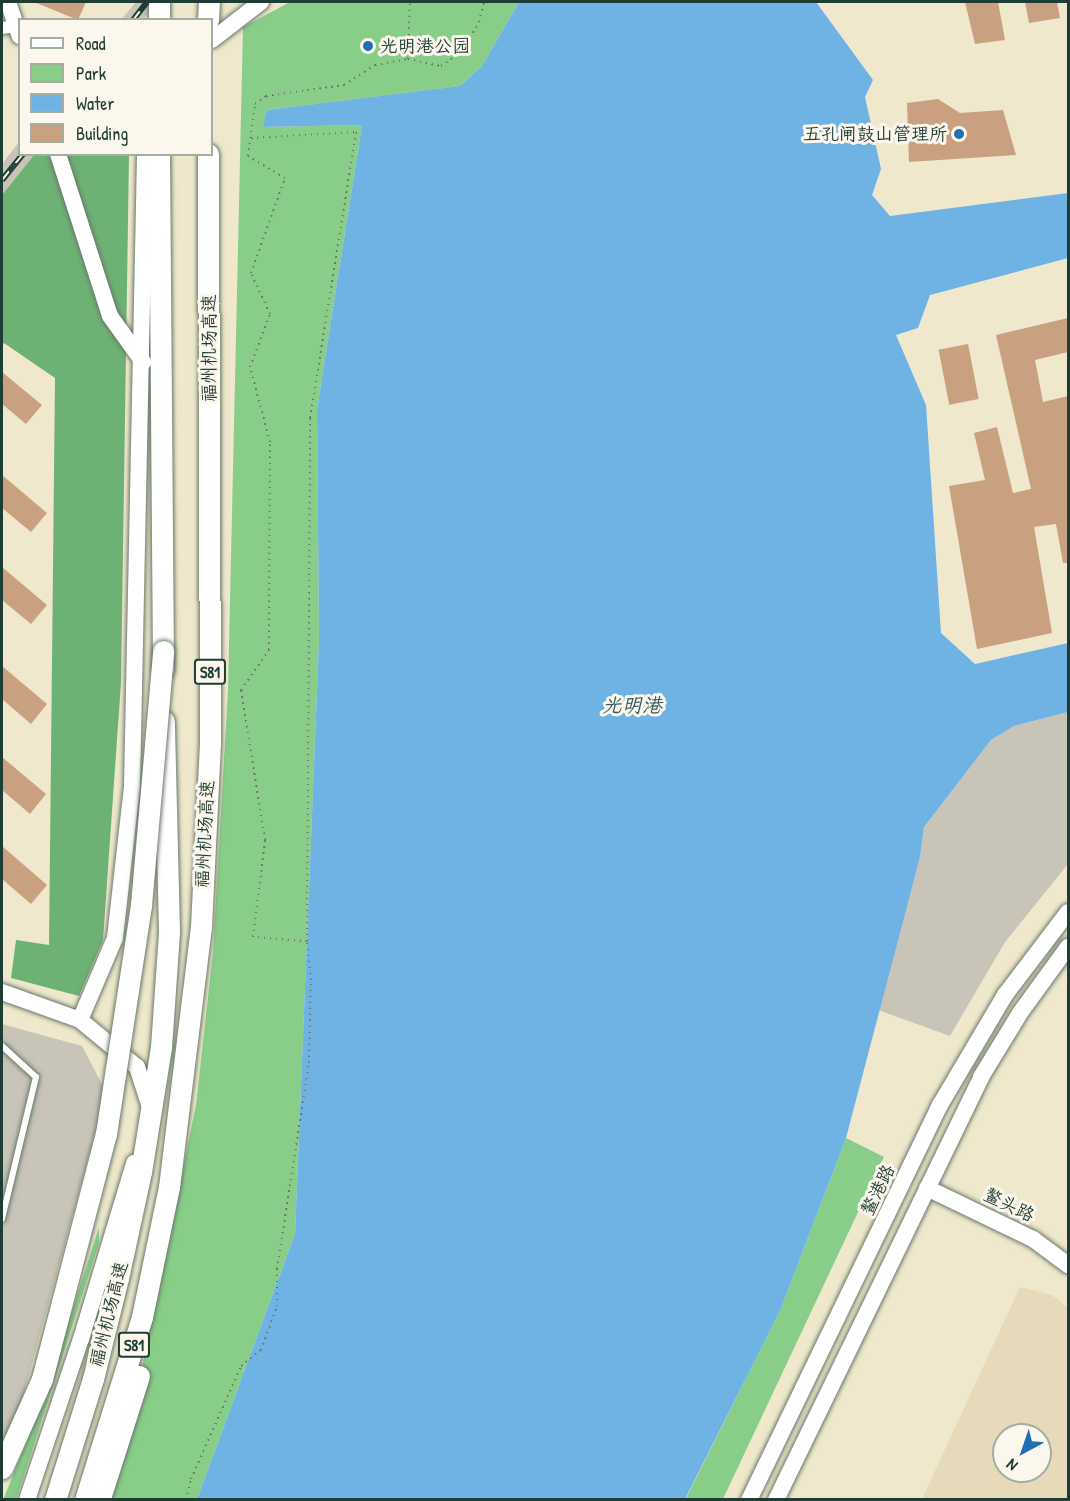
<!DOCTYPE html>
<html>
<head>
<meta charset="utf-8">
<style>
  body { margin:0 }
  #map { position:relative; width:1070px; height:1501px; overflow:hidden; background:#efe8cd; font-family:"Patrick Hand","LXGW WenKai TC",sans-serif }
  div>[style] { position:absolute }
  .built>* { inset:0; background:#e6daba }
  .industrial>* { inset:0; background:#c8c4b8 }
  .green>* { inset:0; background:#88ce89 }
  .forest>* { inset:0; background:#6eb175 }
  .water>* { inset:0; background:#6fb3e5 }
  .building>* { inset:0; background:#c9a181; transform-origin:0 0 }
  .path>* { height:2px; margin-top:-1px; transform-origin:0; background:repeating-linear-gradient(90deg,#68796a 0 1.5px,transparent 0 6px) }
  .roads { filter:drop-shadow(0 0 2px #68796a) drop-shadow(0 0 2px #68796a) }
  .lane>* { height:6px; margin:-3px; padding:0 3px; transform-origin:3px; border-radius:3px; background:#fff }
  .street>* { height:12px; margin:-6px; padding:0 6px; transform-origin:6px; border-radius:6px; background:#fff }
  .secondary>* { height:16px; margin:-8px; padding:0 8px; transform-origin:8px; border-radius:8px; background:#fff }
  .highway>* { height:21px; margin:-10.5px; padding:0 10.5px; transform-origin:10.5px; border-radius:10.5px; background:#fff }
  .rail>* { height:6px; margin-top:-3px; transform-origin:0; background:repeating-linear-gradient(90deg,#fbf7ec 0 11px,#1f3d34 0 22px); box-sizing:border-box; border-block:2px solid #1f3d34 }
  .bridges { filter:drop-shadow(0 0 2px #68796a) drop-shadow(0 0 2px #68796a) }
  .highway-bridge>* { height:21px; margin:-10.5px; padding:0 10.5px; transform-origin:10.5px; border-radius:10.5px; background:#fff }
  .dots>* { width:16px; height:16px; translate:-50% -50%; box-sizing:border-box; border:3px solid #fbf7ec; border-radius:50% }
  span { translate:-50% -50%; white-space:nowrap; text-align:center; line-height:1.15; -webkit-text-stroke:6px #fbf7ec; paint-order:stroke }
  .shield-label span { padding:2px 4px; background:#fbf7ec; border:2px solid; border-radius:4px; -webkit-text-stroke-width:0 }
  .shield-label { font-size:16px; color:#1f3d34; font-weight:700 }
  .poi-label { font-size:18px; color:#1f3d34 }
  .left { translate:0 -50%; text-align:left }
  .right { translate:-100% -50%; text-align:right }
  .street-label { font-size:18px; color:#1f3d34 }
  .water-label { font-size:20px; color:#335a60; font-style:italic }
  .frame { position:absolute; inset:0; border:3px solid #1f3d34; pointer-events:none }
  .legend { position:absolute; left:18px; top:18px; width:195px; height:138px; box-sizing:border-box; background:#fbf7ec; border:2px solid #a3ada2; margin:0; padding:8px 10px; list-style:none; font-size:18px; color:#1f3d34 }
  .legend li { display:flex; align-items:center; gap:12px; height:30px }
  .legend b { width:30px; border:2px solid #a3ada2 }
  .north { position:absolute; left:992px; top:1423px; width:60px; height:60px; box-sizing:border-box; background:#fbf7ec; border:2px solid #a3ada2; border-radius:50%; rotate:220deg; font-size:16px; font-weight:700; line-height:24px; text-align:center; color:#1f3d34 }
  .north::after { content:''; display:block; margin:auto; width:21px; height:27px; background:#1f6fb2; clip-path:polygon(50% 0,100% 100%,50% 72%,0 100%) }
</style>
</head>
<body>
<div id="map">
  <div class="built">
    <i style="clip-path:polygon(evenodd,1020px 1287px,1052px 1295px,1068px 1308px,1068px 1499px,922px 1499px,1020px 1287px,1004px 1435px,1040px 1435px,1040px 1471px,1004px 1471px,1004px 1435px)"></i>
  </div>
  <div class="industrial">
    <i style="clip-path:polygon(136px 2px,158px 2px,143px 19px,121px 20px)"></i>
    <i style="clip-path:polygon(19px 142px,20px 154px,34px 155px,2px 195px,2px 164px)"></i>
    <i style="clip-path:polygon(1068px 712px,1068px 864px,1005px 942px,950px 1036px,878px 1010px,920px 857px,924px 827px,991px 740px,1014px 726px)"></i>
    <i style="clip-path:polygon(2px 1024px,82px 1046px,106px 1092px,22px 1400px,2px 1446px)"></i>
  </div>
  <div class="green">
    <i style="clip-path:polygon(290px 2px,519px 2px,482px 66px,460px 86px,267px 110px,264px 127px,362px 125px,317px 409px,319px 641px,295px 1234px,197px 1499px,105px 1500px,128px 1436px,196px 1105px,213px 952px,228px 690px,243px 27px)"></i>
    <i style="clip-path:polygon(846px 1138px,884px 1157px,723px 1499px,685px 1500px,780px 1311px)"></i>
    <i style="clip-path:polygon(99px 1227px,99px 1243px,26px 1469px,16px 1499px,3px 1500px,43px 1402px)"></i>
  </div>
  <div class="forest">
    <i style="clip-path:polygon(34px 155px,129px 155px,121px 683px,103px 940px,79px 996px,11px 978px,16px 940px,49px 945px,55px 378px,4px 343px,2px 346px,2px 195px)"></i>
  </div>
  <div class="water">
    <i style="clip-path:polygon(519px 2px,816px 2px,873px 80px,865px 97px,881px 169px,872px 195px,890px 216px,1068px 193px,1068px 258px,930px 295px,918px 328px,896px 335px,926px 405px,941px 633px,975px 664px,1068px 643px,1068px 712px,1014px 726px,991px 740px,924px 827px,920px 857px,846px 1138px,780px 1311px,685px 1499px,197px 1499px,295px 1234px,319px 641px,317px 409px,362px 125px,263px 127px,267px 110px,460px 86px,482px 66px)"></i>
  </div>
  <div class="building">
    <i style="clip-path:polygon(34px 2px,86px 2px,78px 20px)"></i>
    <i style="clip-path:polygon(965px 2px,998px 2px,1005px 40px,975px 44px)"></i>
    <i style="clip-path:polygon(1025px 2px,1057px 2px,1060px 18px,1029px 23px)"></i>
    <i style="clip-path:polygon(938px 99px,960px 113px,1003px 110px,1016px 155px,909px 162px,907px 103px)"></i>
    <i style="clip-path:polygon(1068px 318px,1068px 352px,1035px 360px,1043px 402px,1068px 396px,1068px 563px,1063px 563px,1056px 524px,1034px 527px,1052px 633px,977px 649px,949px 486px,985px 480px,974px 433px,997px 427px,1013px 493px,1031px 489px,996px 335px)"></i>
    <i style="left:968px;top:344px;width:56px;height:30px;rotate:79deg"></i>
    <i style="clip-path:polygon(2px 372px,42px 405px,26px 424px,2px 404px)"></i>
    <i style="clip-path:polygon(2px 475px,47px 513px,31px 532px,2px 508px)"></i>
    <i style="clip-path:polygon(2px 567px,47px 605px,31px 624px,2px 600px)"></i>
    <i style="clip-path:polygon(2px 666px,47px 704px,31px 724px,2px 699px)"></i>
    <i style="clip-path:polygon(2px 757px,46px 794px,30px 814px,2px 790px)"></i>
    <i style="clip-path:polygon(2px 846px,47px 885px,31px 904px,2px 879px)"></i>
  </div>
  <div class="path">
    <i style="left:408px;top:59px;width:57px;rotate:-88deg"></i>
    <i style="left:251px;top:138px;width:105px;rotate:-3.3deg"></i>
    <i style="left:356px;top:132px;width:290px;rotate:99.1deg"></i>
    <i style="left:310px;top:418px;width:523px;rotate:90.33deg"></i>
    <i style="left:307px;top:941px;width:54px;rotate:-175.8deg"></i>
    <i style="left:253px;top:937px;width:98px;rotate:-82.9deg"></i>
    <i style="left:265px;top:840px;width:152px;rotate:-99.1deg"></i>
    <i style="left:241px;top:690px;width:49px;rotate:-55deg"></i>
    <i style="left:269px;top:650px;width:208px;rotate:-89.7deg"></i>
    <i style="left:270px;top:442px;width:78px;rotate:-104.9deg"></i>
    <i style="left:250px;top:367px;width:57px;rotate:-69.3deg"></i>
    <i style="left:270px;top:314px;width:45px;rotate:-114.9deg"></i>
    <i style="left:251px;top:273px;width:101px;rotate:-70.3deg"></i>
    <i style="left:285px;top:178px;width:43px;rotate:-149.3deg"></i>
    <i style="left:248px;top:156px;width:52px;rotate:-82.3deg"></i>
    <i style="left:255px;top:104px;width:14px;rotate:-36deg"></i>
    <i style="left:266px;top:96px;width:79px;rotate:-8deg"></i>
    <i style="left:344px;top:85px;width:37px;rotate:-33deg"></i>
    <i style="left:375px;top:65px;width:34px;rotate:-10deg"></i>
    <i style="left:408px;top:59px;width:34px;rotate:12deg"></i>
    <i style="left:441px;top:66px;width:23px;rotate:-34deg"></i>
    <i style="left:460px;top:53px;width:36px;rotate:-58deg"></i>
    <i style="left:479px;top:22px;width:21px;rotate:-76deg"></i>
    <i style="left:186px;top:1500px;width:22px;rotate:-77deg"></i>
    <i style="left:191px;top:1479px;width:124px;rotate:-66.1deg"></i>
    <i style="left:241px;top:1366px;width:26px;rotate:-39deg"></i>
    <i style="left:261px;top:1350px;width:47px;rotate:-70deg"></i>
    <i style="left:277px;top:1306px;width:37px;rotate:-90deg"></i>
    <i style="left:277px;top:1269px;width:208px;rotate:-81.2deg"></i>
    <i style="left:309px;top:1063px;width:83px;rotate:-88.6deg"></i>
    <i style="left:311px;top:980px;width:39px;rotate:-96deg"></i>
  </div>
  <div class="roads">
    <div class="lane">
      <i style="left:2px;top:1046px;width:46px;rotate:42.4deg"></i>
      <i style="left:36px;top:1077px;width:146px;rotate:103.5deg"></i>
    </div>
    <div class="street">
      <i style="left:2px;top:28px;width:15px;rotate:-8deg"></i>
    </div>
    <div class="secondary">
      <i style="left:8px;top:2px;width:36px;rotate:71deg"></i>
      <i style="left:212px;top:40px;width:62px;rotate:-37.8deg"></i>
      <i style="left:58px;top:154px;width:170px;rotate:72.2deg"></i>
      <i style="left:110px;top:316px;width:57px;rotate:54.3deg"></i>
      <i style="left:2px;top:992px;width:83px;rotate:19.7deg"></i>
      <i style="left:80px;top:1020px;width:74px;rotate:39.5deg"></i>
      <i style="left:137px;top:1067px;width:42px;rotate:72deg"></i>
      <i style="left:80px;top:1020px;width:89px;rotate:-66.9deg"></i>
      <i style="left:115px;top:938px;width:152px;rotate:-83.6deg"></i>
      <i style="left:132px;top:787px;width:633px;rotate:-88.82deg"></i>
      <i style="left:927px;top:1188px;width:118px;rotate:25.7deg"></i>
      <i style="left:1033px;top:1239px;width:44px;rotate:36.6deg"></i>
      <i style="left:27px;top:1500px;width:170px;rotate:-71.5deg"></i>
      <i style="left:81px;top:1339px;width:184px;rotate:-73.2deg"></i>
      <i style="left:749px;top:1500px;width:439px;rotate:-64.2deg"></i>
      <i style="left:940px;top:1105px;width:128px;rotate:-59.4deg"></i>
      <i style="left:1005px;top:995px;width:104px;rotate:-52.8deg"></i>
      <i style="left:776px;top:1500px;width:470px;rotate:-64.1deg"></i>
      <i style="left:981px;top:1077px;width:75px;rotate:-58.6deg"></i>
      <i style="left:1020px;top:1013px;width:82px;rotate:-54deg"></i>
    </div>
    <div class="highway">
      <i style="left:159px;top:2px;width:18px;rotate:90deg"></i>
      <i style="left:208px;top:20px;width:18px;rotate:-87deg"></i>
      <i style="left:159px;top:154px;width:515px;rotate:89.55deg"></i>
      <i style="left:101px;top:1495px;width:125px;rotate:-72.3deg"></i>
      <i style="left:55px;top:1500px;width:127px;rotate:-72.6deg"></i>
      <i style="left:93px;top:1379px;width:104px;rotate:-76.1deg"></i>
      <i style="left:118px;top:1278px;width:108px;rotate:-77.8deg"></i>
      <i style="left:141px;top:1172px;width:127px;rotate:-80.9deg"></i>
      <i style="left:161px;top:1047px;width:115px;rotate:-86deg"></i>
      <i style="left:169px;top:932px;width:211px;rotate:-91.4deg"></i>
      <i style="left:85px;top:1500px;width:192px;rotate:-72.7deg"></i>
      <i style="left:142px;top:1317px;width:133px;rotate:-78.3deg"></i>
      <i style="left:169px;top:1187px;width:262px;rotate:-83deg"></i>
      <i style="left:201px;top:927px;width:186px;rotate:-87.2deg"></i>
      <i style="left:210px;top:741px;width:587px;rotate:-90.2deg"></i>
    </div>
  </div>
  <div class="rail">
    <i style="left:133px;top:20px;width:23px;rotate:-52deg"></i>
    <i style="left:2px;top:180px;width:33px;rotate:-51deg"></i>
  </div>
  <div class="bridges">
    <div class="highway-bridge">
      <i style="left:2px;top:1468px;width:98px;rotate:-65.8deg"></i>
      <i style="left:42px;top:1379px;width:253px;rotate:-75.4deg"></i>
      <i style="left:106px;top:1134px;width:232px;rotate:-81.3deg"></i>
      <i style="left:141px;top:905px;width:255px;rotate:-85deg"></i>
    </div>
  </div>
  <div class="dots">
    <i style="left:368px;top:46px;background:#1f6fb2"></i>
    <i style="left:959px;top:134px;background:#1f6fb2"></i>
  </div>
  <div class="shield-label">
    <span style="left:210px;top:672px">S81</span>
    <span style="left:134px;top:1345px">S81</span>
  </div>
  <div class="poi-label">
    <span class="left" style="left:380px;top:46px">光明港公园</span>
    <span class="right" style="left:947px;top:134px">五孔闸鼓山管理所</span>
  </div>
  <div class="street-label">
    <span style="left:209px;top:348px;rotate:-90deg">福州机场高速</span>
    <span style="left:205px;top:834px;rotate:-87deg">福州机场高速</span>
    <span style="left:878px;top:1190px;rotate:-64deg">鳌港路</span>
    <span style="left:1009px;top:1205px;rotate:26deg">鳌头路</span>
    <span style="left:109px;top:1314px;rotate:-76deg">福州机场高速</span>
  </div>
  <div class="water-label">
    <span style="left:632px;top:704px">光明港</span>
  </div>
  <div class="frame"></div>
  <ul class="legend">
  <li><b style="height:8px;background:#fff"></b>Road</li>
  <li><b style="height:16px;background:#88ce89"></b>Park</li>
  <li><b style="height:16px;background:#6fb3e5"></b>Water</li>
  <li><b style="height:16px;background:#c9a181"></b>Building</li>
  </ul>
  <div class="north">N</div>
</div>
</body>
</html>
